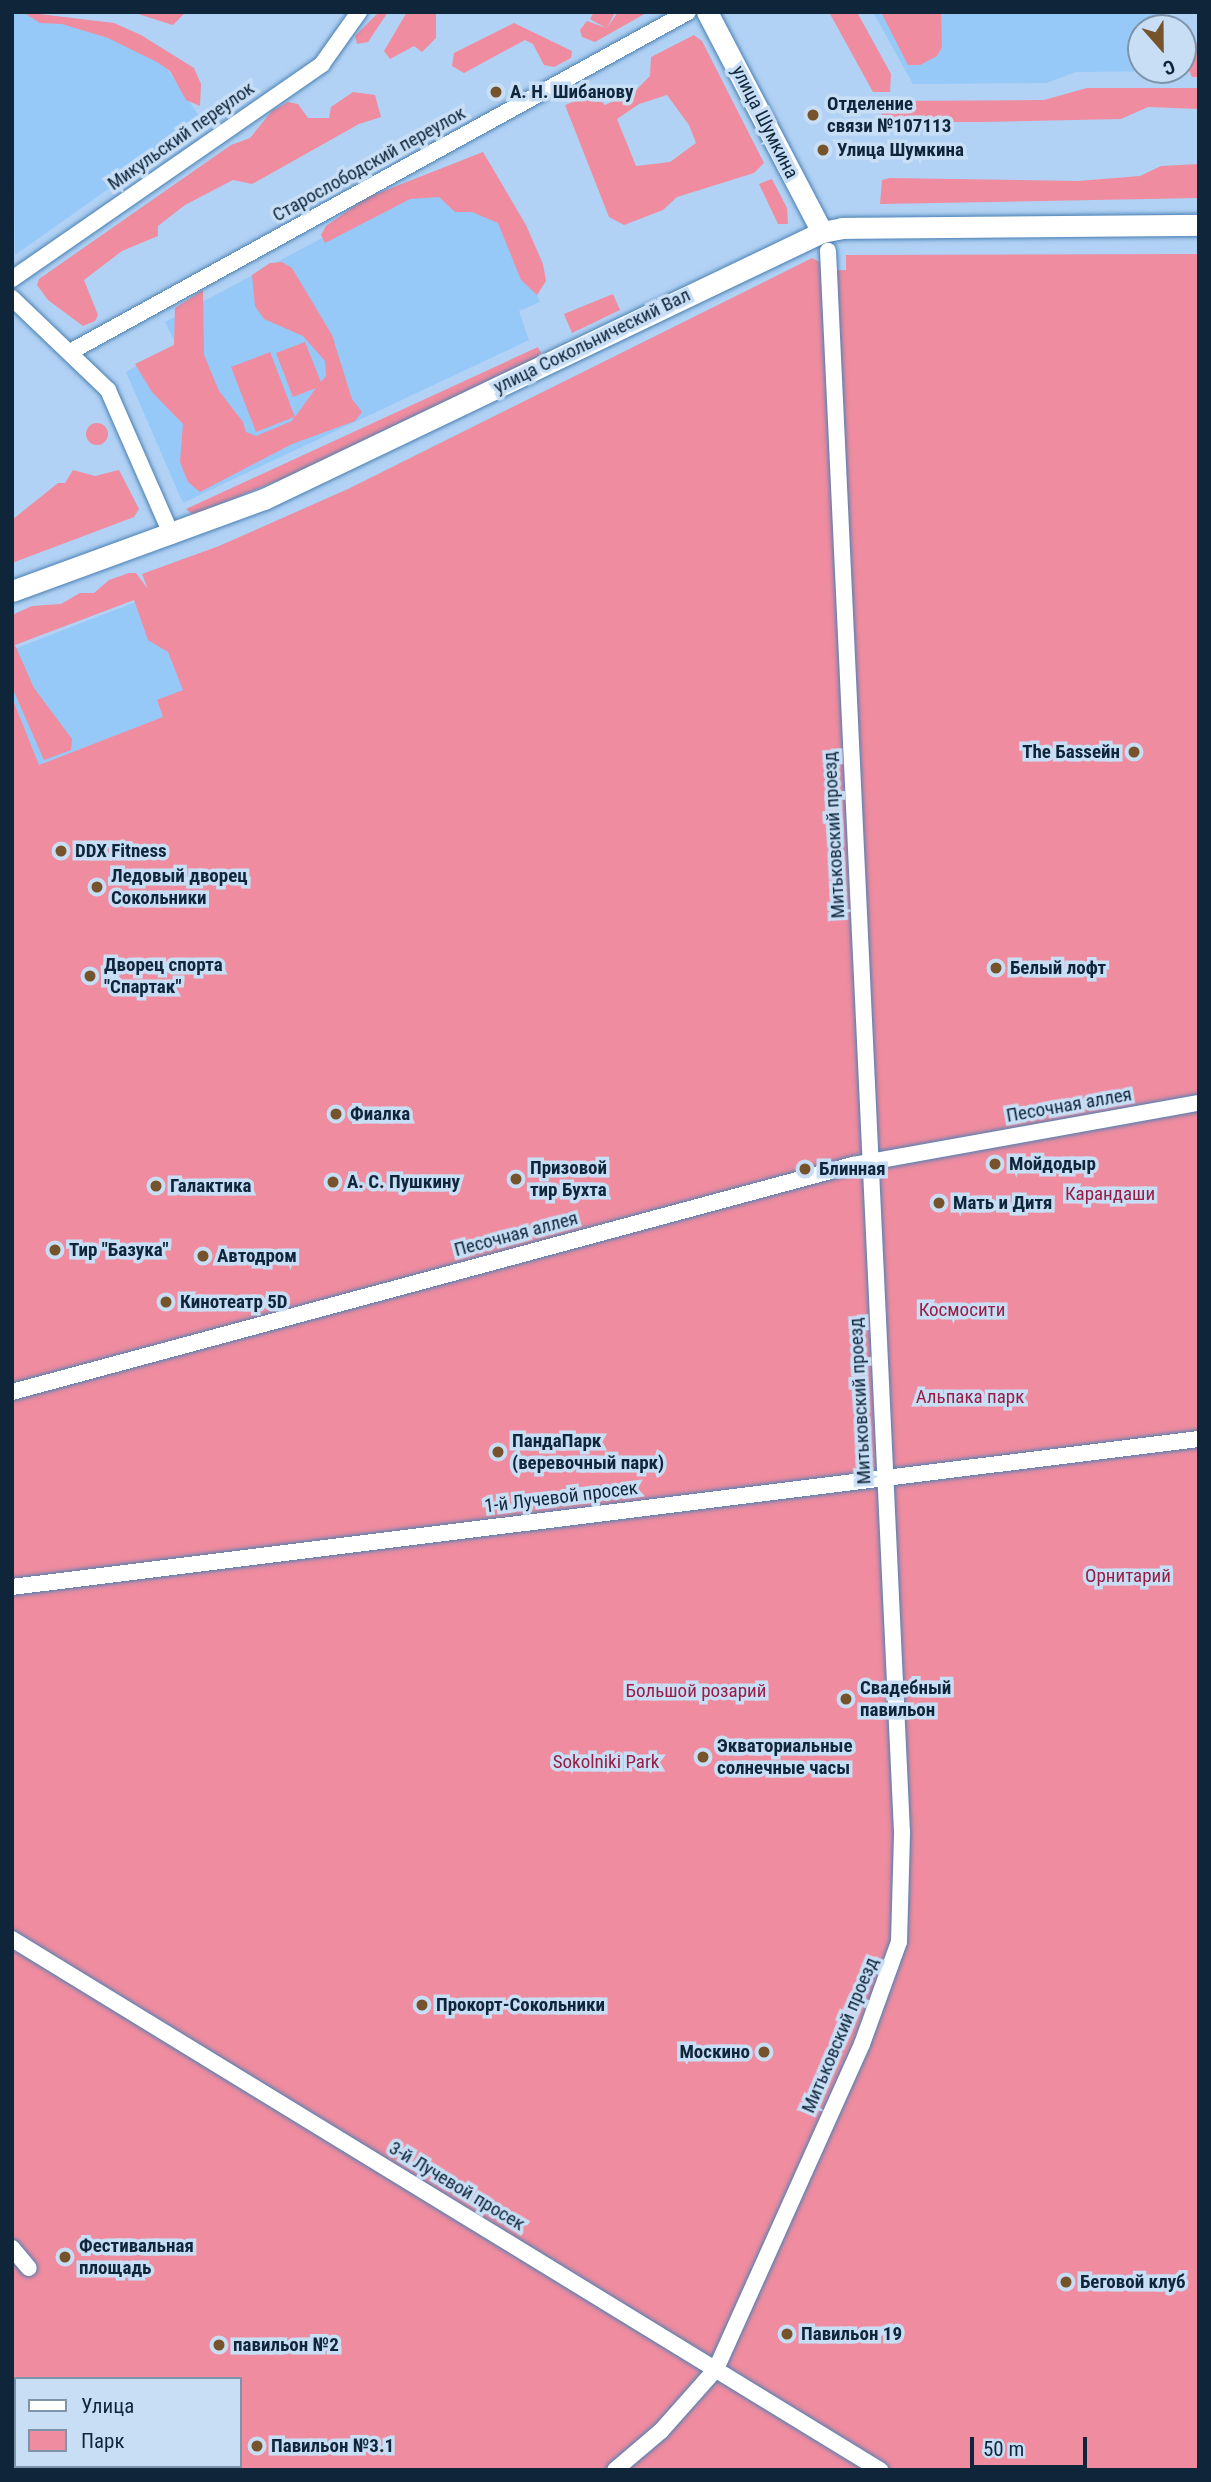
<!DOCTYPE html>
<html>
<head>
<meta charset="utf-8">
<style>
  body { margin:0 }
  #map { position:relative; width:1211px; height:2482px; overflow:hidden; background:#b1d2f4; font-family:"Roboto Condensed",sans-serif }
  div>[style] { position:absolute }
  .built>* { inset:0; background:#96c8f8 }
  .green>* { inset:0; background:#ef8c9f }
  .round { border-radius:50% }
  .roads { filter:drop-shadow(0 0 2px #497fb2) drop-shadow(0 0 2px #497fb2) }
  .street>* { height:16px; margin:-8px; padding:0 8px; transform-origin:8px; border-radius:8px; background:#fff }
  .secondary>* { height:21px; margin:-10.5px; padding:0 10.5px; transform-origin:10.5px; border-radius:10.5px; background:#fff }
  .dots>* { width:19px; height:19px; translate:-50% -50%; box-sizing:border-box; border:4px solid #c8def5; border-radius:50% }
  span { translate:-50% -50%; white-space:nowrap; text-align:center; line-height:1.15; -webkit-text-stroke:7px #c8def5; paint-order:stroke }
  .poi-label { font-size:19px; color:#0f253a; font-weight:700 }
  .left { translate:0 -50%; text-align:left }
  .right { translate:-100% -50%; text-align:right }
  .street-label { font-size:19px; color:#0f253a }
  .park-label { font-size:19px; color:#981d44 }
  .frame { position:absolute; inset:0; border:14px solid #0f253a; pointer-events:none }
  .legend { position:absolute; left:14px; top:2377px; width:228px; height:91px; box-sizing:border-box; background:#c8def5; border:2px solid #7e94aa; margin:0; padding:9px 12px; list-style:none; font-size:21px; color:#0f253a }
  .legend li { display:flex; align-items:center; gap:14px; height:35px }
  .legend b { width:35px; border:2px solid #7e94aa }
  .north { position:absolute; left:1127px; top:14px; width:70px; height:70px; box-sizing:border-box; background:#c8def5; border:2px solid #7e94aa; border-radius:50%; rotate:159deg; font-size:19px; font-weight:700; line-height:28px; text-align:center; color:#0f253a }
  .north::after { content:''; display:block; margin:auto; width:24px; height:32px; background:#76532b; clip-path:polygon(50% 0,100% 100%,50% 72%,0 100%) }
  .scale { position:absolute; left:970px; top:2437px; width:117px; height:32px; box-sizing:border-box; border:4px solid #0f253a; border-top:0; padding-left:9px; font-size:21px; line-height:24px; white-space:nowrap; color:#0f253a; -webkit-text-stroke:5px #c8def5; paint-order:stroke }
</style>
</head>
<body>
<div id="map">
  <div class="built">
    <i style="clip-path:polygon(12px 12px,31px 12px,157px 54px,203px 122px,15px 255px)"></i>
    <i style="clip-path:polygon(873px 12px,1164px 12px,1164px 28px,1141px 28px,1141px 70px,1164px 71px,1076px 72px,1046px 83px,913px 84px)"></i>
    <i style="clip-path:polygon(483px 152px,540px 302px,519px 311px,529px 340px,183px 503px,126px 372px,176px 344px,165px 322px)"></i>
    <i style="clip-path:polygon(151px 596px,187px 689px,164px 717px,39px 765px,12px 697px,12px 650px)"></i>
  </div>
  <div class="green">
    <i style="clip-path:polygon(23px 12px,114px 23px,141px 35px,194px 68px,201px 84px,200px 106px,186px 100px,170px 71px,157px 62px,108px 38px,62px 24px,40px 23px)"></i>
    <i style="clip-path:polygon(186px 12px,173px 25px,138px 14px,138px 12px)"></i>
    <i style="clip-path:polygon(379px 12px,388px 12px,368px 42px,357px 44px,355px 36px)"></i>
    <i style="clip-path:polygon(407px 12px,436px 12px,436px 38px,422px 52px,414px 46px,390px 59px,384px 51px)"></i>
    <i style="clip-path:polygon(594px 12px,615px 12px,607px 28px,618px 12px,648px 12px,595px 42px,582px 37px,580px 30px,587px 21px,606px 28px,590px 19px)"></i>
    <i style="clip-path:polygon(829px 12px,857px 12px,891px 74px,890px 92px,873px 92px)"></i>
    <i style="clip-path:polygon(881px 12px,941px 12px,942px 47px,937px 56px,920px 65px,908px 65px)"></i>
    <i style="clip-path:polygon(514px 23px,572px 51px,571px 58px,554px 67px,544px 65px,533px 44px,525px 40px,464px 73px,452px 66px,454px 53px)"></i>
    <i style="clip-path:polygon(evenodd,694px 35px,702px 41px,764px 163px,754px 173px,677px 197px,663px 210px,624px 225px,609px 217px,565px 105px,594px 94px,605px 105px,635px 91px,650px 76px,651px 57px,694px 35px,667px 95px,689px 125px,696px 143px,670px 162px,636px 166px,617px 119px,639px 104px,667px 95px)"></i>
    <i style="clip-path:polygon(1199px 42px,1199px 77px,1192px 77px,1185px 61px,1188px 47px)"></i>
    <i style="clip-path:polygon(1087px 88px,1199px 88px,1199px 109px,1148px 107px,1121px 119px,980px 122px,915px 122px,884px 117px,878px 110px,894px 101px,1044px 100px)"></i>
    <i style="clip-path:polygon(353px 92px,375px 95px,381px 117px,359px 124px,252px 184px,233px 180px,185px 205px,158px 226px,158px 236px,122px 251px,84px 280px,98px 315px,95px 321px,83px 326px,48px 300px,37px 285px,39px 279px,231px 145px,250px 138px,272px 111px,288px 102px,298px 104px,308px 118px,329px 118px,331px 107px)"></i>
    <i style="clip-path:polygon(483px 152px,526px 225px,543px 264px,546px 281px,537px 295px,521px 280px,498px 223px,472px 212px,455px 212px,439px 197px,410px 199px,325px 243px,321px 235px,326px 226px,366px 198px)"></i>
    <i style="clip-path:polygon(1199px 164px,1199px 198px,880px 204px,882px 180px,890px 178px,1078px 181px,1140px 176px,1161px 166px)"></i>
    <i style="clip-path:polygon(772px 179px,787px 208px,788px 224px,778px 224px,759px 184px)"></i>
    <i style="clip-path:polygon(evenodd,1199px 254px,1199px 2470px,12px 2470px,12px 697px,39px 765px,163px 717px,157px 700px,183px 690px,168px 652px,148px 640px,134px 600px,15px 645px,34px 688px,72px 739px,71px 750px,44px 760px,12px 687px,12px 615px,32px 606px,61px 604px,80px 593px,94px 593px,109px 580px,129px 573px,136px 573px,148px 589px,142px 574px,219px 546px,348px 489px,812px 258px,820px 262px,821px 271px,846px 270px,846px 255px,1199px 254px,16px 2379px,240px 2379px,240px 2466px,16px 2466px,16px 2379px)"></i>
    <i style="clip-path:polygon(282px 262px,292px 268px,332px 335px,352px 399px,362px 412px,355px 421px,292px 444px,200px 492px,188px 482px,180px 462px,183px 424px,152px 392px,135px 364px,174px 345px,175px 308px,203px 290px,204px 355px,219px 391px,243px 422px,246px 432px,256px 436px,292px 421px,294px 417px,256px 432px,231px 367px,270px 352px,295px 417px,316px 388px,293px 397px,276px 353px,305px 342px,321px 382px,326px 376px,325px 361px,303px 336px,264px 319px,255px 306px,252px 275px,270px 263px)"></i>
    <i style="clip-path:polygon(613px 294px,620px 310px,572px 333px,564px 314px)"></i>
    <i style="clip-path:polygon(538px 347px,542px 355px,287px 477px,193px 515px,186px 509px)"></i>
    <i class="round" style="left:86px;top:423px;width:22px;height:22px"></i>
    <i style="clip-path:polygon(73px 470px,95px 476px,119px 470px,139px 509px,134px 517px,12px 563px,12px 520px,58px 483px,65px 483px)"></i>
  </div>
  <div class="roads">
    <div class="street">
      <i style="left:12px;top:279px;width:377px;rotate:-34.7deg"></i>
      <i style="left:322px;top:64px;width:64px;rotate:-54.6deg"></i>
      <i style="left:12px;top:298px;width:133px;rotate:43.8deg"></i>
      <i style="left:108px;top:390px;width:159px;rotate:66.3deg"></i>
      <i style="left:70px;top:352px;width:705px;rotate:-28.82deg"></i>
      <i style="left:12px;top:1392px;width:871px;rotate:-15.11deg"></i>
      <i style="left:853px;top:1165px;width:352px;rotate:-10.2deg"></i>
      <i style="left:12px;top:1587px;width:1196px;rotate:-7.11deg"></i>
      <i style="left:12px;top:1939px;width:1018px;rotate:31.46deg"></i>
      <i style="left:12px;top:2248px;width:26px;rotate:50deg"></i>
      <i style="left:615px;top:2470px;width:60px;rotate:-40.3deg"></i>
      <i style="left:661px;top:2431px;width:83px;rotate:-48.4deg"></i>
      <i style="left:716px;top:2369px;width:356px;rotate:-65.8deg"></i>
      <i style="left:862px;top:2044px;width:109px;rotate:-70.1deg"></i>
      <i style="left:899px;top:1942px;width:110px;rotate:-88.4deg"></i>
      <i style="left:902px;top:1832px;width:1583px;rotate:-92.68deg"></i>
    </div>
    <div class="secondary">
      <i style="left:707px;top:12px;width:248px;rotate:62.4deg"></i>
      <i style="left:12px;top:591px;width:268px;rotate:-20.1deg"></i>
      <i style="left:264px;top:499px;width:619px;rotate:-25.57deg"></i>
      <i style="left:822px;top:232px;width:20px;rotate:-11deg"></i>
      <i style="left:842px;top:228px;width:357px;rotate:-0.5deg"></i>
    </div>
  </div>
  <div class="dots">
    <i style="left:496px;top:92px;background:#76532b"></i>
    <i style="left:813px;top:115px;background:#76532b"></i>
    <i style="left:823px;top:150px;background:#76532b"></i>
    <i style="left:1134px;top:752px;background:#76532b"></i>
    <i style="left:61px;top:851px;background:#76532b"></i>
    <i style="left:97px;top:887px;background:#76532b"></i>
    <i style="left:996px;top:968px;background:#76532b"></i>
    <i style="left:90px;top:976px;background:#76532b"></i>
    <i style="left:336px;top:1114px;background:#76532b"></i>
    <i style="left:995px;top:1164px;background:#76532b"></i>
    <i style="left:805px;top:1169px;background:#76532b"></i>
    <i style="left:516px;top:1179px;background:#76532b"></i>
    <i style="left:333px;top:1182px;background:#76532b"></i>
    <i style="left:156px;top:1186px;background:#76532b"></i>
    <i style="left:939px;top:1203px;background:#76532b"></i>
    <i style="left:55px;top:1250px;background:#76532b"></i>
    <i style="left:203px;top:1256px;background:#76532b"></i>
    <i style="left:166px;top:1302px;background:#76532b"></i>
    <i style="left:498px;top:1452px;background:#76532b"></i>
    <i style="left:846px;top:1699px;background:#76532b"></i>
    <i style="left:703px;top:1757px;background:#76532b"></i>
    <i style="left:422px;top:2005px;background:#76532b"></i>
    <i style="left:764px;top:2052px;background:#76532b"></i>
    <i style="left:65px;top:2257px;background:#76532b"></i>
    <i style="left:1066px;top:2282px;background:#76532b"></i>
    <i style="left:787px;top:2334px;background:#76532b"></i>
    <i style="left:219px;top:2345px;background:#76532b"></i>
    <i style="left:257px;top:2446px;background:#76532b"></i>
  </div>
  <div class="poi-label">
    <span class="left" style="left:510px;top:92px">А. Н. Шибанову</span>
    <span class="left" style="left:827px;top:115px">Отделение<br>связи №107113</span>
    <span class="left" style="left:837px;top:150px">Улица Шумкина</span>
    <span class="right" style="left:1120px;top:752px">The Баssейн</span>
    <span class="left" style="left:75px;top:851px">DDX Fitness</span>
    <span class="left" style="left:111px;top:887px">Ледовый дворец<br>Сокольники</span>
    <span class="left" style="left:104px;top:976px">Дворец спорта<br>"Спартак"</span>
    <span class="left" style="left:1010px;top:968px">Белый лофт</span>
    <span class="left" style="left:350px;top:1114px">Фиалка</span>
    <span class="left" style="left:1009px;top:1164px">Мойдодыр</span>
    <span class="left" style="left:530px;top:1179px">Призовой<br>тир Бухта</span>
    <span class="left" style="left:819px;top:1169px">Блинная</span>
    <span class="left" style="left:347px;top:1182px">А. С. Пушкину</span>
    <span class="left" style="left:170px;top:1186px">Галактика</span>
    <span class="left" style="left:953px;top:1203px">Мать и Дитя</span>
    <span class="left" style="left:69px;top:1250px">Тир "Базука"</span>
    <span class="left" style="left:217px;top:1256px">Автодром</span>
    <span class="left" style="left:180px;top:1302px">Кинотеатр 5D</span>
    <span class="left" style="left:512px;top:1452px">ПандаПарк<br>(веревочный парк)</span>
    <span class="left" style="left:860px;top:1699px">Свадебный<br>павильон</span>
    <span class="left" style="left:717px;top:1757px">Экваториальные<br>солнечные часы</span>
    <span class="left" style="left:436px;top:2005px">Прокорт-Сокольники</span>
    <span class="right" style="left:750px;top:2052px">Москино</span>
    <span class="left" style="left:79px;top:2257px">Фестивальная<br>площадь</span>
    <span class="left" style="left:1080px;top:2282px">Беговой клуб</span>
    <span class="left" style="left:801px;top:2334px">Павильон 19</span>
    <span class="left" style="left:233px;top:2345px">павильон №2</span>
    <span class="left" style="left:271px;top:2446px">Павильон №3.1</span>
  </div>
  <div class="street-label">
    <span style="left:765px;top:122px;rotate:63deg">улица Шумкина</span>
    <span style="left:181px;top:136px;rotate:-35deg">Микульский переулок</span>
    <span style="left:369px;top:164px;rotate:-29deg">Старослободский переулок</span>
    <span style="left:592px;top:341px;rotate:-26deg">улица Сокольнический Вал</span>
    <span style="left:834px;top:835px;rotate:-93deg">Митьковский проезд</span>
    <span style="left:1069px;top:1105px;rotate:-10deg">Песочная аллея</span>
    <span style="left:516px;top:1234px;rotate:-15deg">Песочная аллея</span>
    <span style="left:860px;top:1401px;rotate:-93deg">Митьковский проезд</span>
    <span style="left:561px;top:1497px;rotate:-7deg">1-й Лучевой просек</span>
    <span style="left:840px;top:2035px;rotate:-67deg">Митьковский проезд</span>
    <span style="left:457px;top:2186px;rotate:31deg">3-й Лучевой просек</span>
  </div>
  <div class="park-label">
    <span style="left:1110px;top:1194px">Карандаши</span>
    <span style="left:962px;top:1310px">Космосити</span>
    <span style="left:970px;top:1397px">Альпака парк</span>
    <span style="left:1128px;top:1576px">Орнитарий</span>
    <span style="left:696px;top:1691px">Большой розарий</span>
    <span style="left:606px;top:1762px">Sokolniki Park</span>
  </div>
  <div class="frame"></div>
  <ul class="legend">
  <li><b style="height:9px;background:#fff"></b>Улица</li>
  <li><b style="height:19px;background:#ef8c9f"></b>Парк</li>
  </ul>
  <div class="north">С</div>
  <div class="scale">50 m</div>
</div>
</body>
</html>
